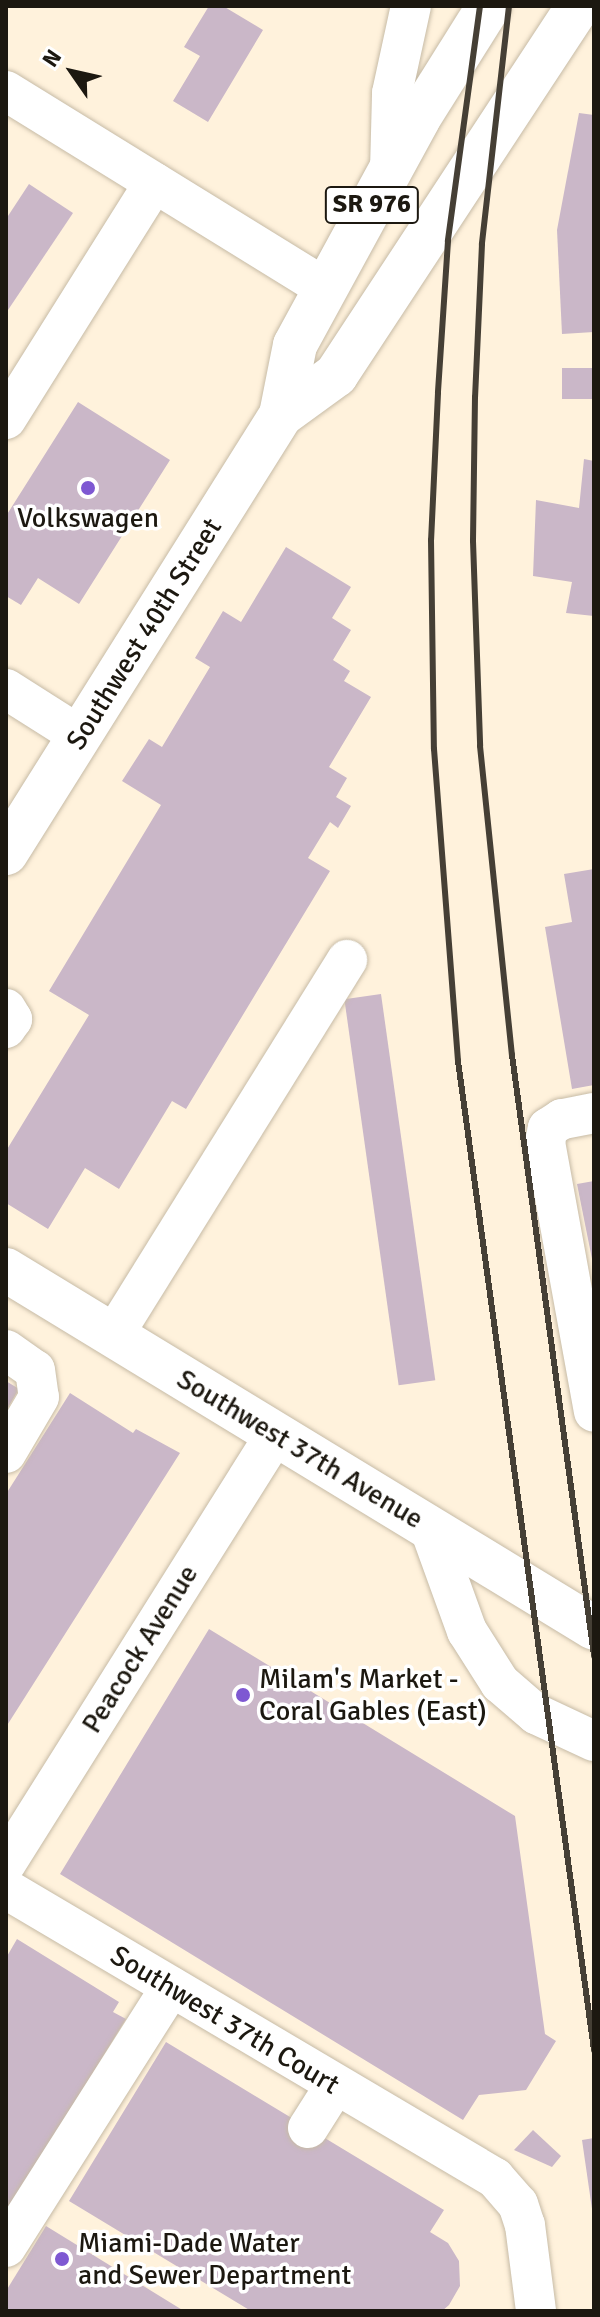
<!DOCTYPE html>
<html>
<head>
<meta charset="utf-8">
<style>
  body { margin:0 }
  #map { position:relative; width:600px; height:2317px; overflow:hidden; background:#fff2dc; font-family:Signika,sans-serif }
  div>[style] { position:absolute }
  .building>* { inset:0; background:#cab7c8; transform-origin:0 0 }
  .roads { filter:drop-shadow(0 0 2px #c7bba6) drop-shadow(0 0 2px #c7bba6) }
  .minor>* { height:40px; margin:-20px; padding:0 20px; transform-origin:20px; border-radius:20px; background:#fff }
  .major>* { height:44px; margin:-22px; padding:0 22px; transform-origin:22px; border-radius:22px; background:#fff }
  .rail>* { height:6px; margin:-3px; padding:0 3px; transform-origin:3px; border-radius:3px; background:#453f35 }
  .dots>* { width:22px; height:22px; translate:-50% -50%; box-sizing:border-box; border:4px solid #fff; border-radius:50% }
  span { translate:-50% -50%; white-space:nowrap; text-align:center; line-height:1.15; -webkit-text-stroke:7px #fff; paint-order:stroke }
  .shield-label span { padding:2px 6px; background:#fff; border:2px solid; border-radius:6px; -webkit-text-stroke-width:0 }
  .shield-label { font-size:26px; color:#1c1810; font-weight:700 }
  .poi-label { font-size:28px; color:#1c1810 }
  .left { translate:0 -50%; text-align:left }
  .street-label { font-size:28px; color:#1c1810 }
  .frame { position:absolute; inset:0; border:8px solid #1c1810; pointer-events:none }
  .north { position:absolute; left:32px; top:32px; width:80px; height:80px; -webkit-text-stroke:6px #fff; paint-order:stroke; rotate:304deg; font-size:22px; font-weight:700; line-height:32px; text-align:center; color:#1c1810 }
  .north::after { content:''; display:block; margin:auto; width:28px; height:36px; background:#1c1810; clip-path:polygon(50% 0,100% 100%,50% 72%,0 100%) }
</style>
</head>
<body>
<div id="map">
  <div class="building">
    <i style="clip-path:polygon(209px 6px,223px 6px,263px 30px,208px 122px,173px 101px,200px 56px,184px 47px)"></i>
    <i style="clip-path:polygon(579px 113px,594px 115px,594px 332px,562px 334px,557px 230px)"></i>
    <i style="clip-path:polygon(29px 184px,73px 213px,6px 313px,6px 219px)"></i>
    <i style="left:594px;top:368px;width:31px;height:32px;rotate:90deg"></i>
    <i style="clip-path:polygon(78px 402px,170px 460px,79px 604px,38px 578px,21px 605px,6px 596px,6px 516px)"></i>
    <i style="clip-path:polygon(584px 459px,594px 461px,594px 616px,566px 613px,572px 582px,533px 576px,536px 500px,579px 508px)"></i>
    <i style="clip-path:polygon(286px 547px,351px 587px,332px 618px,351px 630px,333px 660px,350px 671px,344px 681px,371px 697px,329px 767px,347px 778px,336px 797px,351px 806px,338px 828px,330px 822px,308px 858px,330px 871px,186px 1109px,172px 1101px,119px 1189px,85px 1168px,48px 1229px,6px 1203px,6px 1151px,89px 1015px,49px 991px,161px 805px,122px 781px,149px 739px,162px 747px,210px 667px,195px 658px,223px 611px,241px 622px)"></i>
    <i style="clip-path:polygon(594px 869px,594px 1085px,572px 1089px,545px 927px,572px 922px,564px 874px)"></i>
    <i style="left:381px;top:994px;width:390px;height:37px;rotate:82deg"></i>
    <i style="clip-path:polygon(594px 1181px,594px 1264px,593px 1264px,577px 1184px)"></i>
    <i style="clip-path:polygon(6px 1381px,19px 1389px,6px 1411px)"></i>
    <i style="clip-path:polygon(70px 1393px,133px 1433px,136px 1429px,180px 1453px,6px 1727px,6px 1494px)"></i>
    <i style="clip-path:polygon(209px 1629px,515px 1816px,545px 2034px,556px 2041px,526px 2090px,479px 2095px,463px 2120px,60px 1874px)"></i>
    <i style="clip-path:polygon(17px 1939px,119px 2002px,113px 2012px,126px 2019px,6px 2214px,6px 1958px)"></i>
    <i style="clip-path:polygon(166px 2042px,444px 2210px,430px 2232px,448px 2243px,459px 2261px,460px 2286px,449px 2305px,442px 2311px,251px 2311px,69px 2201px)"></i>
    <i style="clip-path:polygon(533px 2130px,561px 2156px,552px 2167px,514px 2150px)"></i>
    <i style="clip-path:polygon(594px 2138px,594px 2209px,592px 2209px,582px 2140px)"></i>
    <i style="clip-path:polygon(46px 2226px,184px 2311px,6px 2311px,6px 2291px)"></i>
  </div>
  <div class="roads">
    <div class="minor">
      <i style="left:6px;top:91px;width:377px;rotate:31.7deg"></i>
      <i style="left:390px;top:171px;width:78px;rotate:-88.5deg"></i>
      <i style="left:392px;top:93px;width:89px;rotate:-77.7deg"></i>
      <i style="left:6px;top:419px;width:279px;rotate:-57.9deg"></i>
      <i style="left:6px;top:689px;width:88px;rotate:32.4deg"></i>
      <i style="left:6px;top:1009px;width:12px;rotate:59deg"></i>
      <i style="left:12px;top:1019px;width:11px;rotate:124deg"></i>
      <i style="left:594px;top:1113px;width:33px;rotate:169deg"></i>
      <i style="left:562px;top:1119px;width:17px;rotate:147deg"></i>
      <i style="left:548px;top:1128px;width:14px;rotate:102deg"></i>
      <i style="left:545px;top:1142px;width:274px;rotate:79.7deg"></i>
      <i style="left:113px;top:1336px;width:443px;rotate:-58.1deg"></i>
      <i style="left:6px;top:1350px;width:35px;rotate:35deg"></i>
      <i style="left:35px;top:1370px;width:27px;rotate:82deg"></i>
      <i style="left:39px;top:1397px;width:65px;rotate:120.5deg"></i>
      <i style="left:430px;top:1529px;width:109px;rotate:70.1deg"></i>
      <i style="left:467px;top:1631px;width:62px;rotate:57.6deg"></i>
      <i style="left:500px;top:1683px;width:48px;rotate:40.7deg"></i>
      <i style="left:536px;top:1714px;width:64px;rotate:25deg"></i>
      <i style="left:6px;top:1863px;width:506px;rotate:-57.85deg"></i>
      <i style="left:6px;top:1889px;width:568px;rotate:30.58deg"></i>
      <i style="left:495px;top:2178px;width:35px;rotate:49deg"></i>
      <i style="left:518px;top:2204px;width:22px;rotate:72deg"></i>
      <i style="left:525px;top:2225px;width:87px;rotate:82.7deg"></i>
      <i style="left:308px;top:2128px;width:49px;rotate:-57.6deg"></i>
      <i style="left:6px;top:2247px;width:308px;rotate:-57.6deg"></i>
    </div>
    <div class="major">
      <i style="left:281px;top:415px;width:68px;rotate:-36deg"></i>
      <i style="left:336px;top:375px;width:441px;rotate:-56.7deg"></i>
      <i style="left:6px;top:853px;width:517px;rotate:-57.88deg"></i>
      <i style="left:281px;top:415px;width:71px;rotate:-78.7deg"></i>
      <i style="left:295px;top:345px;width:257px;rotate:-61.4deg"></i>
      <i style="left:418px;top:119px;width:133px;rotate:-57.9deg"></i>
      <i style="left:6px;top:1270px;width:688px;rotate:31.33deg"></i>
    </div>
  </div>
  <div class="rail">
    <i style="left:480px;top:6px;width:237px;rotate:97.8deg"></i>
    <i style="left:448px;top:241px;width:152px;rotate:93.8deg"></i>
    <i style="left:438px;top:393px;width:147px;rotate:92.7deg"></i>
    <i style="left:431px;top:540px;width:209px;rotate:89.2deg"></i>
    <i style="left:434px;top:749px;width:313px;rotate:85.6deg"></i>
    <i style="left:458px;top:1061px;width:998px;rotate:82.17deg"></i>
    <i style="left:509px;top:6px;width:240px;rotate:96.5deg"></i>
    <i style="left:482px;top:244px;width:153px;rotate:92.6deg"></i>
    <i style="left:475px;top:397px;width:144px;rotate:90.8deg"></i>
    <i style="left:473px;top:541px;width:205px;rotate:88deg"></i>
    <i style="left:480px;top:746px;width:311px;rotate:84.1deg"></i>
    <i style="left:512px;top:1055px;width:606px;rotate:82.22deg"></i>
  </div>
  <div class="dots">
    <i style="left:88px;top:488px;background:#7e58d2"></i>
    <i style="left:243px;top:1695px;background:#7e58d2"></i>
    <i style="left:62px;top:2259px;background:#7e58d2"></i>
  </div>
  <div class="shield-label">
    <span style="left:372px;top:205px">SR 976</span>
  </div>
  <div class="poi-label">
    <span style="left:88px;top:518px">Volkswagen</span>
    <span class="left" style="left:259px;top:1695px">Milam's Market -<br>Coral Gables (East)</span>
    <span class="left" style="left:78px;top:2259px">Miami-Dade Water<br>and Sewer Department</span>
  </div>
  <div class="street-label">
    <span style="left:144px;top:634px;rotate:-58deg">Southwest 40th Street</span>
    <span style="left:300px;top:1449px;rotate:31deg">Southwest 37th Avenue</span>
    <span style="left:140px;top:1649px;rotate:-58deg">Peacock Avenue</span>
    <span style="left:225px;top:2020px;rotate:31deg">Southwest 37th Court</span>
  </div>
  <div class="frame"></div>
  <div class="north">N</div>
</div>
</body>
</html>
